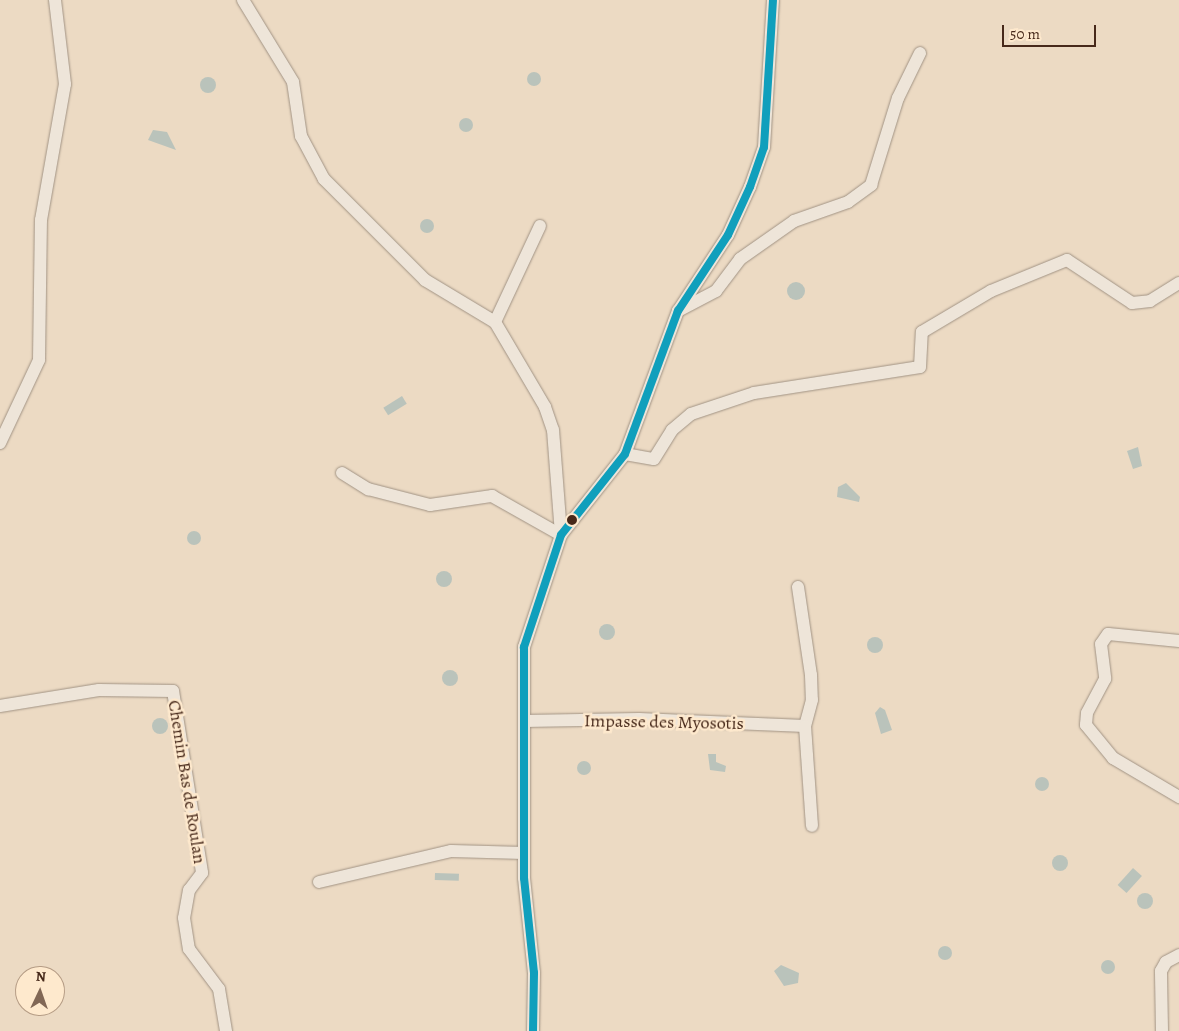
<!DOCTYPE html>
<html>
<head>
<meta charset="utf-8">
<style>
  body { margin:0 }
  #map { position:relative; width:1179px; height:1031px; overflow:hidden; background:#ecdac3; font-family:Alegreya,serif }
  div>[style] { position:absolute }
  .water>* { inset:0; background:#bac3bb; transform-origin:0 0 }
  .round { border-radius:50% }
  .roads { filter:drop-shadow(0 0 1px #a19384) drop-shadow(0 0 1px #a19384) }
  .minor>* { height:12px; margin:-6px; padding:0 6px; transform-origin:6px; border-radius:6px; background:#eee5d9 }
  .bus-1>* { height:8px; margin:-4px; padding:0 4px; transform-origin:4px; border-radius:4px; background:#109fbc }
  .dots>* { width:14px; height:14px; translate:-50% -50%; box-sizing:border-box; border:2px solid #fee9cd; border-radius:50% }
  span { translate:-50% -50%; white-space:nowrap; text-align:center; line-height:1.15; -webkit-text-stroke:5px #fee9cd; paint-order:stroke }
  .street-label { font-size:18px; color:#47291a }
  .north { position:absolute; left:15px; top:966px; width:50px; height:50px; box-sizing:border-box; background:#fee9cd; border:1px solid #b59c85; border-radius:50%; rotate:3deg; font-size:14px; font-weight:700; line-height:20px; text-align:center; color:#47291a }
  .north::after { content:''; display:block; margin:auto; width:18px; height:22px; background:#816755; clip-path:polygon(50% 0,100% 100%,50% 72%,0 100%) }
  .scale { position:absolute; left:1002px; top:25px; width:94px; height:22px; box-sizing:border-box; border:2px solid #47291a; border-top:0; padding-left:6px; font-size:15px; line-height:18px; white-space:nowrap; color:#47291a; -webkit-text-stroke:4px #fee9cd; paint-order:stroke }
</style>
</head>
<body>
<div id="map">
  <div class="water">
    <i class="round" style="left:527px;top:72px;width:14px;height:14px"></i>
    <i class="round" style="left:200px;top:77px;width:16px;height:16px"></i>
    <i class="round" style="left:459px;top:118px;width:14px;height:14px"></i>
    <i style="clip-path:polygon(153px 130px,167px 132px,176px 150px,148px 140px)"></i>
    <i class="round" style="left:420px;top:219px;width:14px;height:14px"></i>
    <i class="round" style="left:787px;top:282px;width:18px;height:18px"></i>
    <i style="left:402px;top:396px;width:9px;height:22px;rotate:58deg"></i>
    <i style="clip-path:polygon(1138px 447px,1142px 466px,1133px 469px,1127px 451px)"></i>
    <i style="clip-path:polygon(846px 483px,860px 497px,859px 502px,837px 497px,838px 487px)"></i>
    <i class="round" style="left:187px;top:531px;width:14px;height:14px"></i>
    <i class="round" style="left:436px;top:571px;width:16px;height:16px"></i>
    <i class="round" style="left:599px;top:624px;width:16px;height:16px"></i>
    <i class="round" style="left:867px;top:637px;width:16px;height:16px"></i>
    <i class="round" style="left:442px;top:670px;width:16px;height:16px"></i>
    <i style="clip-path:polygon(880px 707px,885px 710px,892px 730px,881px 734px,875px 713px)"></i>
    <i class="round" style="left:152px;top:718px;width:16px;height:16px"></i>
    <i style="clip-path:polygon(708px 754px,716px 754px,716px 762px,726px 766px,725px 772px,710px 770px)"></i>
    <i class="round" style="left:577px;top:761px;width:14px;height:14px"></i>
    <i class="round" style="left:1035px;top:777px;width:14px;height:14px"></i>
    <i class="round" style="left:1052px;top:855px;width:16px;height:16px"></i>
    <i style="left:1133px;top:868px;width:12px;height:23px;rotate:42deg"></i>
    <i style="left:435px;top:873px;width:24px;height:7px;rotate:2deg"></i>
    <i class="round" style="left:1137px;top:893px;width:16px;height:16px"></i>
    <i class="round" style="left:938px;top:946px;width:14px;height:14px"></i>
    <i class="round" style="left:1101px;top:960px;width:14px;height:14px"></i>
    <i style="clip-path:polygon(781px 965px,799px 973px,798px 983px,784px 986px,774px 971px)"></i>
  </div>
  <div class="roads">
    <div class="minor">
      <i style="left:243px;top:0;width:96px;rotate:58.6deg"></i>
      <i style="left:293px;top:82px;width:55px;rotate:81.6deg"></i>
      <i style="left:301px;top:136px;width:49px;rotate:61.9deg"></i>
      <i style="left:324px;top:179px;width:143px;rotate:45deg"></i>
      <i style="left:425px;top:280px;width:82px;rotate:31deg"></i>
      <i style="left:495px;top:322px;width:99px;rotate:59.5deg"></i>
      <i style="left:545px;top:407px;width:24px;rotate:71deg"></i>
      <i style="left:553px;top:430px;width:105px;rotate:85.6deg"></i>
      <i style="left:678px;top:311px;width:43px;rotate:-27.8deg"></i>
      <i style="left:716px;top:291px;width:40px;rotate:-53deg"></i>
      <i style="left:740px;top:259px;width:66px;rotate:-35.1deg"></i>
      <i style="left:794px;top:221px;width:57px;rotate:-19.4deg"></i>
      <i style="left:848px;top:202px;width:29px;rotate:-36deg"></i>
      <i style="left:871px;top:185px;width:91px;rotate:-72.8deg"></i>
      <i style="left:898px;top:98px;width:50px;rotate:-63.9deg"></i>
      <i style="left:495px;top:322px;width:106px;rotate:-64.9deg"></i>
      <i style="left:0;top:443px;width:92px;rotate:-64.8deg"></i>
      <i style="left:39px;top:360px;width:140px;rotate:-89.2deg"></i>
      <i style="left:41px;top:220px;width:138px;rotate:-80deg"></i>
      <i style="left:65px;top:84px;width:85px;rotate:-96.8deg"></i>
      <i style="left:625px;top:454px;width:29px;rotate:10deg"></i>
      <i style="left:654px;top:459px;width:34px;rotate:-58deg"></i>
      <i style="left:672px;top:430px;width:25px;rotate:-40deg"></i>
      <i style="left:691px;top:414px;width:66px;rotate:-18.4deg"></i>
      <i style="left:754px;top:393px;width:168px;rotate:-8.9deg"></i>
      <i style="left:920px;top:367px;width:35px;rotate:-87deg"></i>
      <i style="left:922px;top:332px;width:80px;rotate:-30.7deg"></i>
      <i style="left:991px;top:291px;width:82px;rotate:-22.2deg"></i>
      <i style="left:1067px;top:260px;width:78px;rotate:33.5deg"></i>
      <i style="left:1132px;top:303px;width:18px;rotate:-6deg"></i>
      <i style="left:1150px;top:301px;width:34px;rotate:-32deg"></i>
      <i style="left:342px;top:473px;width:31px;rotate:32deg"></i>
      <i style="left:368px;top:489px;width:64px;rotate:14.5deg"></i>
      <i style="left:430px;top:505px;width:63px;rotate:-8.3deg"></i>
      <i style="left:492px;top:496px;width:79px;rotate:29.5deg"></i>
      <i style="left:798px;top:587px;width:89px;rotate:81.6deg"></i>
      <i style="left:811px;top:675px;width:25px;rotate:88deg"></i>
      <i style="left:812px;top:700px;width:27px;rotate:105deg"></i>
      <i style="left:1179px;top:641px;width:71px;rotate:-174.4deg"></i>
      <i style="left:1108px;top:634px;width:12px;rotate:125deg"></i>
      <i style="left:1101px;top:644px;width:35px;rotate:83deg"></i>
      <i style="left:1105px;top:679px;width:38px;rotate:118deg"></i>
      <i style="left:1087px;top:713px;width:12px;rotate:95deg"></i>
      <i style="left:1086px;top:725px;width:43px;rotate:50.7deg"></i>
      <i style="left:1113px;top:758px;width:77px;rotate:30.6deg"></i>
      <i style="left:0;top:706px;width:100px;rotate:-9.2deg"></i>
      <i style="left:99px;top:690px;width:74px;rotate:0.8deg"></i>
      <i style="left:173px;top:691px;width:184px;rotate:80.9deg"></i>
      <i style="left:202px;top:873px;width:21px;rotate:127deg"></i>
      <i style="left:189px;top:890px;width:28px;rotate:100deg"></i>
      <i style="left:184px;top:918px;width:31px;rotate:81deg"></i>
      <i style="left:189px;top:949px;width:50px;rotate:53.1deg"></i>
      <i style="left:219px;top:989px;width:43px;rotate:80.5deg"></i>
      <i style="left:524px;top:721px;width:115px;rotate:-1deg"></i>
      <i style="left:639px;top:719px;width:166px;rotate:2.4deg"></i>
      <i style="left:805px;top:726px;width:100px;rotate:86deg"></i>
      <i style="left:319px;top:882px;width:136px;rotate:-13.2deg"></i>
      <i style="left:451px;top:851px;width:73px;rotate:1.6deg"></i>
      <i style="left:533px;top:1031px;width:58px;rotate:-89deg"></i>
      <i style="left:534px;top:973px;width:96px;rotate:-96deg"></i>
      <i style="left:524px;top:878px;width:231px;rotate:-90deg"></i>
      <i style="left:524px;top:647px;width:118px;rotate:-71.7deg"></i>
      <i style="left:561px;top:535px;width:103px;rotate:-51.7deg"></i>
      <i style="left:625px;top:454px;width:153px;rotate:-69.7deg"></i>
      <i style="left:678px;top:311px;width:91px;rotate:-56.7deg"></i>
      <i style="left:728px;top:235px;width:53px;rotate:-65.4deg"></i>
      <i style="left:750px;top:187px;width:42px;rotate:-70.7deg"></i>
      <i style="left:764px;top:147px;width:147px;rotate:-86.5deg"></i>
      <i style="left:1162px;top:1031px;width:60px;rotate:-91deg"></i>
      <i style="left:1161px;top:971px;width:10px;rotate:-61deg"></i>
      <i style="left:1166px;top:962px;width:15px;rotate:-28deg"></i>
    </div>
  </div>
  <div class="bus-1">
    <i style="left:533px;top:1031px;width:58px;rotate:-89deg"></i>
    <i style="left:534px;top:973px;width:96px;rotate:-96deg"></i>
    <i style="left:524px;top:878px;width:231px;rotate:-90deg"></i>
    <i style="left:524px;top:647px;width:118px;rotate:-71.7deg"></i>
    <i style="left:561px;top:535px;width:103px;rotate:-51.7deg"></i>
    <i style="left:625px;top:454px;width:153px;rotate:-69.7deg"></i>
    <i style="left:678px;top:311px;width:91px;rotate:-56.7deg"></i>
    <i style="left:728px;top:235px;width:53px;rotate:-65.4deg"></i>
    <i style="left:750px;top:187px;width:42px;rotate:-70.7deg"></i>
    <i style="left:764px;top:147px;width:147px;rotate:-86.5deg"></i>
  </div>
  <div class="dots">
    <i style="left:572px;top:520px;background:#47291a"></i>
  </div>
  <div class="street-label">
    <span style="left:664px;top:722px;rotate:1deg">Impasse des Myosotis</span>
    <span style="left:187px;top:782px;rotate:81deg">Chemin Bas de Roulan</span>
  </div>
  <div class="north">N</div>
  <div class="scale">50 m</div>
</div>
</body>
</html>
